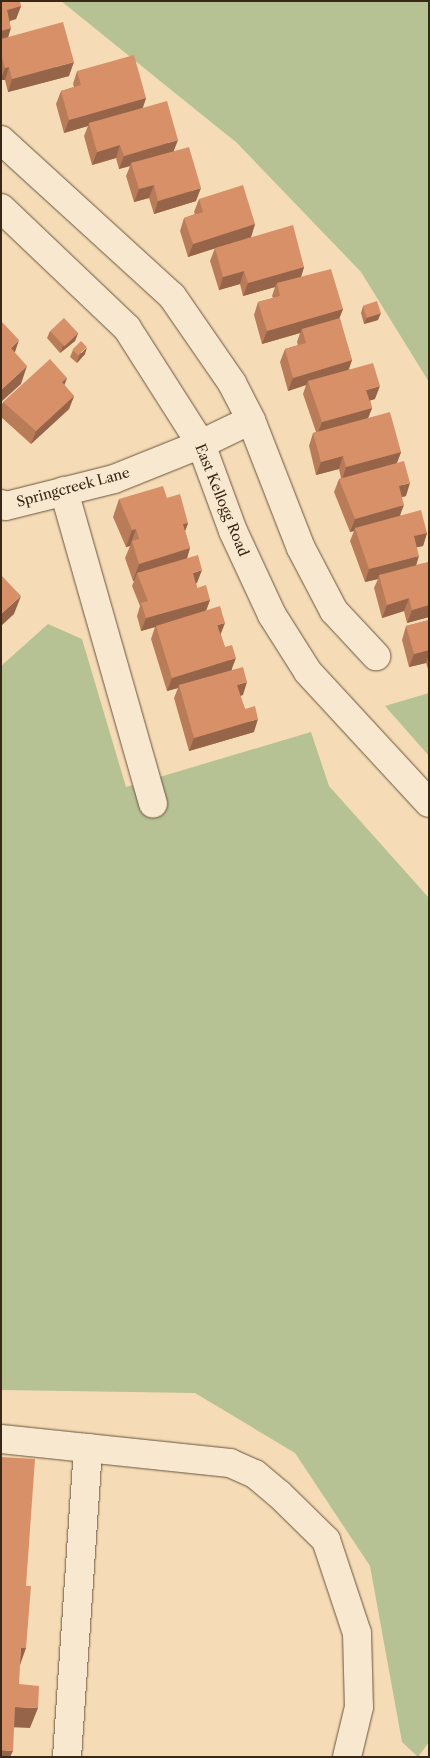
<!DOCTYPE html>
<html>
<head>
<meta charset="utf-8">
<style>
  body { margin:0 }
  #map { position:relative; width:430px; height:1758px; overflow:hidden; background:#f6dcb6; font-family:"Libre Caslon Text",serif }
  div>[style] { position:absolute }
  .green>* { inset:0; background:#b6c293 }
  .roads { filter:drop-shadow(0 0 1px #68553d) drop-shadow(0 0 1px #68553d) }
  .minor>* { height:28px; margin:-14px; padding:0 14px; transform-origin:14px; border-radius:14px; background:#f9e8d0 }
  .wall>* { inset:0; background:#b97c59 }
  .shaded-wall>* { inset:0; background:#966549 }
  .building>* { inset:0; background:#d79068; transform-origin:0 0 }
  span { translate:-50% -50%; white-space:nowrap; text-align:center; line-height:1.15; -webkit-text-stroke:4.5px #f9e8d0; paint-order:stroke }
  .street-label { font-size:14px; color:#382815 }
  .frame { position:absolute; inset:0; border:2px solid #382815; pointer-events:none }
</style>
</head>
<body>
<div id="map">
  <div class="green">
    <i style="clip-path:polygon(61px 1px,429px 1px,429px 382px,361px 272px,237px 143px)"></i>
    <i style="clip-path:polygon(48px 624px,82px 639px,126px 787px,311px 732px,329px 786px,429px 898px,429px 1742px,418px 1757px,402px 1742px,370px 1566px,295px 1453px,195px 1393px,1px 1390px,1px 666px)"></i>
    <i style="clip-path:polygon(429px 693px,429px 756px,385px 706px)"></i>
  </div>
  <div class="roads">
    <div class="minor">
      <i style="left:1px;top:140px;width:231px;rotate:42.4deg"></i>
      <i style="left:172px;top:296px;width:106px;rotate:55.4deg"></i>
      <i style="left:232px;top:383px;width:42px;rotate:62.8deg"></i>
      <i style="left:251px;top:420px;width:137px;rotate:68.7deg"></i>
      <i style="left:301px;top:548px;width:71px;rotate:62.4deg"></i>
      <i style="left:334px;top:611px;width:62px;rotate:47deg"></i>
      <i style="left:1px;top:208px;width:174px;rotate:43.6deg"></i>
      <i style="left:127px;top:328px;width:138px;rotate:57.5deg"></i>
      <i style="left:201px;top:444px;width:93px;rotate:69.8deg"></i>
      <i style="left:233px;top:531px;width:93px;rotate:65.1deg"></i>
      <i style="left:272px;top:615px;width:67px;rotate:57.7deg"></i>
      <i style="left:308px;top:672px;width:178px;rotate:47.3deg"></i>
      <i style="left:64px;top:491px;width:325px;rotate:74.1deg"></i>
      <i style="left:1px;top:504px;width:5px;rotate:22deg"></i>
      <i style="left:6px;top:506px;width:111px;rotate:-14deg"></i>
      <i style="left:114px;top:479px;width:94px;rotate:-21.9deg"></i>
      <i style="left:201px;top:444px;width:55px;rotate:-25.6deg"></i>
      <i style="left:1px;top:1439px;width:230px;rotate:6deg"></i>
      <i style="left:230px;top:1463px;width:27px;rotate:24deg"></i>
      <i style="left:255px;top:1474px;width:31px;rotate:40deg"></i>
      <i style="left:279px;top:1494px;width:66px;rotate:44.4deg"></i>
      <i style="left:326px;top:1540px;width:98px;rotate:71.6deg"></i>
      <i style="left:357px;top:1633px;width:74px;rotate:88.5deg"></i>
      <i style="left:359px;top:1707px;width:51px;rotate:103.5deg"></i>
      <i style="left:67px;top:1757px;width:310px;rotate:-86.1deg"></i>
    </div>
  </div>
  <div class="wall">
    <i style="clip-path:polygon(1px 1px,21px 6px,16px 19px,10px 21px,8px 37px,69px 76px,8px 92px,5px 80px,1px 80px)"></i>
    <i style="clip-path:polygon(77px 71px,146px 98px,143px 108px,174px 151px,196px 201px,154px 214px,149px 198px,134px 202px,126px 176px,130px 166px,119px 169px,116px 158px,92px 165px,84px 136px,88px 126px,64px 133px,56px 104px,61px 91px,74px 87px,73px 84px)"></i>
    <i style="clip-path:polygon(199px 199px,255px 224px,251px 237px,304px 267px,301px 277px,343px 309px,339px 318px,352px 360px,349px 369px,375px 399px,370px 400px,372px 408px,368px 418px,401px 452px,397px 463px,406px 496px,402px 497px,400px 515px,427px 533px,423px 546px,417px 547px,416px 565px,429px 562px,429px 617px,407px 623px,404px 611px,382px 618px,374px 588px,378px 579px,365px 582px,350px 541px,354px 531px,350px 532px,334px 492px,339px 479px,341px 478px,339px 469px,316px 475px,309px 446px,313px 433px,316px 432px,303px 394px,306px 385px,288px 391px,280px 362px,285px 349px,298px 345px,297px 342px,300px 333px,262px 344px,254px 315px,258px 302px,273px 298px,272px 296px,275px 287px,243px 296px,240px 284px,219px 290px,210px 261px,215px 248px,188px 257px,180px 231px,184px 218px,195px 214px,194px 212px)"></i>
    <i style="clip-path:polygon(363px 306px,378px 320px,364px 324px,361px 313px)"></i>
    <i style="clip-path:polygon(50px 331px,78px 333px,75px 341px,60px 353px,47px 338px)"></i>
    <i style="clip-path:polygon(73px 350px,85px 354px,77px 363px,70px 357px)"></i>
    <i style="clip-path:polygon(67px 378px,64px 385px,74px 396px,69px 409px,31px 444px,1px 417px,1px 407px,3px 402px)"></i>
    <i style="clip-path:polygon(167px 498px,188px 523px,185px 531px,190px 548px,187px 559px,197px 583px,196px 583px,197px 588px,210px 600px,206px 611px,221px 635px,232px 670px,243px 695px,240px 696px,245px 709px,254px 732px,189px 751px,174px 698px,178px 688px,167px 691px,151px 639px,155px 627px,141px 631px,137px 616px,140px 606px,132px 586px,134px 581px,133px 581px,125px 558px,130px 546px,126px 547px,113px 517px,119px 499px)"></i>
    <i style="clip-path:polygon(429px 620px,429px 672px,426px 663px,409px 667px,402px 640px,406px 626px)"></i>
  </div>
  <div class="shaded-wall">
    <i style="clip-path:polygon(21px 6px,16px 19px,2px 23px,7px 10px)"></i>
    <i style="clip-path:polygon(11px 28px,7px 41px,1px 43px,1px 31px)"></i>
    <i style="clip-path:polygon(74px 62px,69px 76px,8px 92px,12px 79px)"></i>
    <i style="clip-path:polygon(9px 67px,5px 80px,1px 80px,1px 78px,5px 68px)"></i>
    <i style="clip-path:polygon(146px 98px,141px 111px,89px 123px,88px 126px,64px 133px,69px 120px)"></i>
    <i style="clip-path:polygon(178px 140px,173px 153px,131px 163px,130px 166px,119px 169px,124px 156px)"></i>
    <i style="clip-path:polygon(120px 145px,116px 158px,92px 165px,97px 152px)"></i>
    <i style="clip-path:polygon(154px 185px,149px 198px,134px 202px,139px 189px)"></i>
    <i style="clip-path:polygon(201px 188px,196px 201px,154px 214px,158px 201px)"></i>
    <i style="clip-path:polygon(255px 224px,251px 237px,188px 257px,193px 244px)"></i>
    <i style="clip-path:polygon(304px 267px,300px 280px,277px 283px,275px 287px,243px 296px,248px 283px)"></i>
    <i style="clip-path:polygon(244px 271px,240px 284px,219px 290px,223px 277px)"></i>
    <i style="clip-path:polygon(343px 309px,338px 322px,302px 329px,300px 333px,262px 344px,267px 331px)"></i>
    <i style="clip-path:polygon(381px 313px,378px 320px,364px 324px,367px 317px)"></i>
    <i style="clip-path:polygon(78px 333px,75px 341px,60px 353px,63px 346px)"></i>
    <i style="clip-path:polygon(19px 340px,13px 358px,11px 348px)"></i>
    <i style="clip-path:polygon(87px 347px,85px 354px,77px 363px,79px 356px)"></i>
    <i style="clip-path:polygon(352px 360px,347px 373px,308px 381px,306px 385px,288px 391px,293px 378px)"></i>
    <i style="clip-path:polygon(27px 366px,21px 384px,1px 402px,1px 390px)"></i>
    <i style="clip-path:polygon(67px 378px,62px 391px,62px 382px)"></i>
    <i style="clip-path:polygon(380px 386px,375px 399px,362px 403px,366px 390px)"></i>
    <i style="clip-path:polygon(74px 396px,69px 409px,31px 444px,36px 431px)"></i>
    <i style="clip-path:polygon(372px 408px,367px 421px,317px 435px,322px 422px)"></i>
    <i style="clip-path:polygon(401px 452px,396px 465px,342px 480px,346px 467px)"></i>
    <i style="clip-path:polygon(343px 456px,339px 469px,316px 475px,321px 462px)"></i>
    <i style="clip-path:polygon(410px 483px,406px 496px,394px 499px,399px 486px)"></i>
    <i style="clip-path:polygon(404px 505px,399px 518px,355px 528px,354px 531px,350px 532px,355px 519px)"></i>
    <i style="clip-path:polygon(188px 523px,182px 540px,183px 524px)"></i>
    <i style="clip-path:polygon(136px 529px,130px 546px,126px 547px,132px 530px)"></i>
    <i style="clip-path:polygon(427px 533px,423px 546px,409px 549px,414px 536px)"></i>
    <i style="clip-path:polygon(190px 548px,184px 566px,137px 573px,134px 581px,133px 581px,139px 564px)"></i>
    <i style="clip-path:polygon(419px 556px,415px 569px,379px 575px,378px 579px,365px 582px,369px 569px)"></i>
    <i style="clip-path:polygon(202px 570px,197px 583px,188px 586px,193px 573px)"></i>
    <i style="clip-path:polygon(21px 596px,14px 614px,1px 626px,1px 614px)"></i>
    <i style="clip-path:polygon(409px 598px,404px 611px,382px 618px,387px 605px)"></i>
    <i style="clip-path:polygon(210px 600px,205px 613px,141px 631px,146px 618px)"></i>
    <i style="clip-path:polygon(429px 605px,429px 617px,407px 623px,412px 610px)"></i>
    <i style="clip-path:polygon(225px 623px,220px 636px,217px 625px)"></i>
    <i style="clip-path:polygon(429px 650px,429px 655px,426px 663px,409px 667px,414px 654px)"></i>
    <i style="clip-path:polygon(236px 658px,231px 671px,179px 685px,178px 688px,167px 691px,172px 678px)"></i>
    <i style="clip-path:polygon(247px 682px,243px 695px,232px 698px,237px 685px)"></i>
    <i style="clip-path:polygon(258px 719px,254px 732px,189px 751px,194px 738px)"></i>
    <i style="clip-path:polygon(21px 1648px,26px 1648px,19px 1668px)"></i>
    <i style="clip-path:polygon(15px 1707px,38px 1708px,30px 1728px,8px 1727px)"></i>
    <i style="clip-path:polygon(1px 1750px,13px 1751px,10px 1757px,1px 1757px)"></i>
  </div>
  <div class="building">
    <i style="clip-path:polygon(1px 1px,20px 1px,21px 6px,7px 10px,11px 28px,1px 31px)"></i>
    <i style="clip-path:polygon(63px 22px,74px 62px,12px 79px,9px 67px,5px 68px,1px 54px,1px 39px)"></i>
    <i style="clip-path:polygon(134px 55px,146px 98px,69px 120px,61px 91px,81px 85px,77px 71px)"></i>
    <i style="clip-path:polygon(167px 101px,178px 140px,124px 156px,120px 145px,97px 152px,89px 123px)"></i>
    <i style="clip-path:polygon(189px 147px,201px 188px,158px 201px,154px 185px,139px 189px,131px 163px)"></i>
    <i style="clip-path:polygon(243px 185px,255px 224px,193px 244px,184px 218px,203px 212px,199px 199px)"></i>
    <i style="clip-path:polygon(293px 225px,304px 267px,248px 283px,244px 271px,223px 277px,215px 248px)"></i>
    <i style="clip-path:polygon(331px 269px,343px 309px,267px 331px,258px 302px,280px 296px,277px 283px)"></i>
    <i style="left:377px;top:301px;width:13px;height:15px;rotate:72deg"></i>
    <i style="left:64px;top:318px;width:21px;height:19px;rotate:47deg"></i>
    <i style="clip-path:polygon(340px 318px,352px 360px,293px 378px,285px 349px,306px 343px,302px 329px)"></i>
    <i style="clip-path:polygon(1px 321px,19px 340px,11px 348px,27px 366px,1px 390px)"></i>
    <i style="left:81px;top:341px;width:8px;height:12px;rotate:45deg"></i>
    <i style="clip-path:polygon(50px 359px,67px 378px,62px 382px,74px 396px,36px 431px,3px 402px)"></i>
    <i style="clip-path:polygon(373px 363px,380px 386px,366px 390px,372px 408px,322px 422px,308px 381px)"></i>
    <i style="clip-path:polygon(390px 412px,401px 452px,346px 467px,343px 456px,321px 462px,313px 433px)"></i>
    <i style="clip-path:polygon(404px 461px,410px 483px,399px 486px,404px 505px,355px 519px,339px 479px)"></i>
    <i style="clip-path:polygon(163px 486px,167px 498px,180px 494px,188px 523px,183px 524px,190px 548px,139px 564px,132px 541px,139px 539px,136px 529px,132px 530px,119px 499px)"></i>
    <i style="clip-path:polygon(421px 510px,427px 533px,414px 536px,419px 556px,369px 569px,355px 528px)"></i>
    <i style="clip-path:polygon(198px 555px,202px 570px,193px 573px,197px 588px,206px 585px,210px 600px,146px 618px,141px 603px,148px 601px,137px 573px)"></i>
    <i style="clip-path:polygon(429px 562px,429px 605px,412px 610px,409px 598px,387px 605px,379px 575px)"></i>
    <i style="clip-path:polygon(1px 575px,21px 596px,1px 614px)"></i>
    <i style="clip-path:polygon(220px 606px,225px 623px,217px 625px,225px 647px,232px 645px,236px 658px,172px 678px,156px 626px)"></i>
    <i style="clip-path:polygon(429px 620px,429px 650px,414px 654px,406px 626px)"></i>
    <i style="clip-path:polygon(243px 667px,247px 682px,237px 685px,245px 709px,255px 706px,258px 719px,194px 738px,179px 685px)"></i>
    <i style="clip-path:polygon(1px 1457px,35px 1459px,26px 1586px,31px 1586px,26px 1648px,21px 1648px,19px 1684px,39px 1686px,38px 1708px,15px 1707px,13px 1751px,1px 1750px)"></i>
  </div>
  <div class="street-label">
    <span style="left:73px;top:487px;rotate:-15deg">Springcreek Lane</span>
    <span style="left:222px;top:500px;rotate:68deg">East Kellogg Road</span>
  </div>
  <div class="frame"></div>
</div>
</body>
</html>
